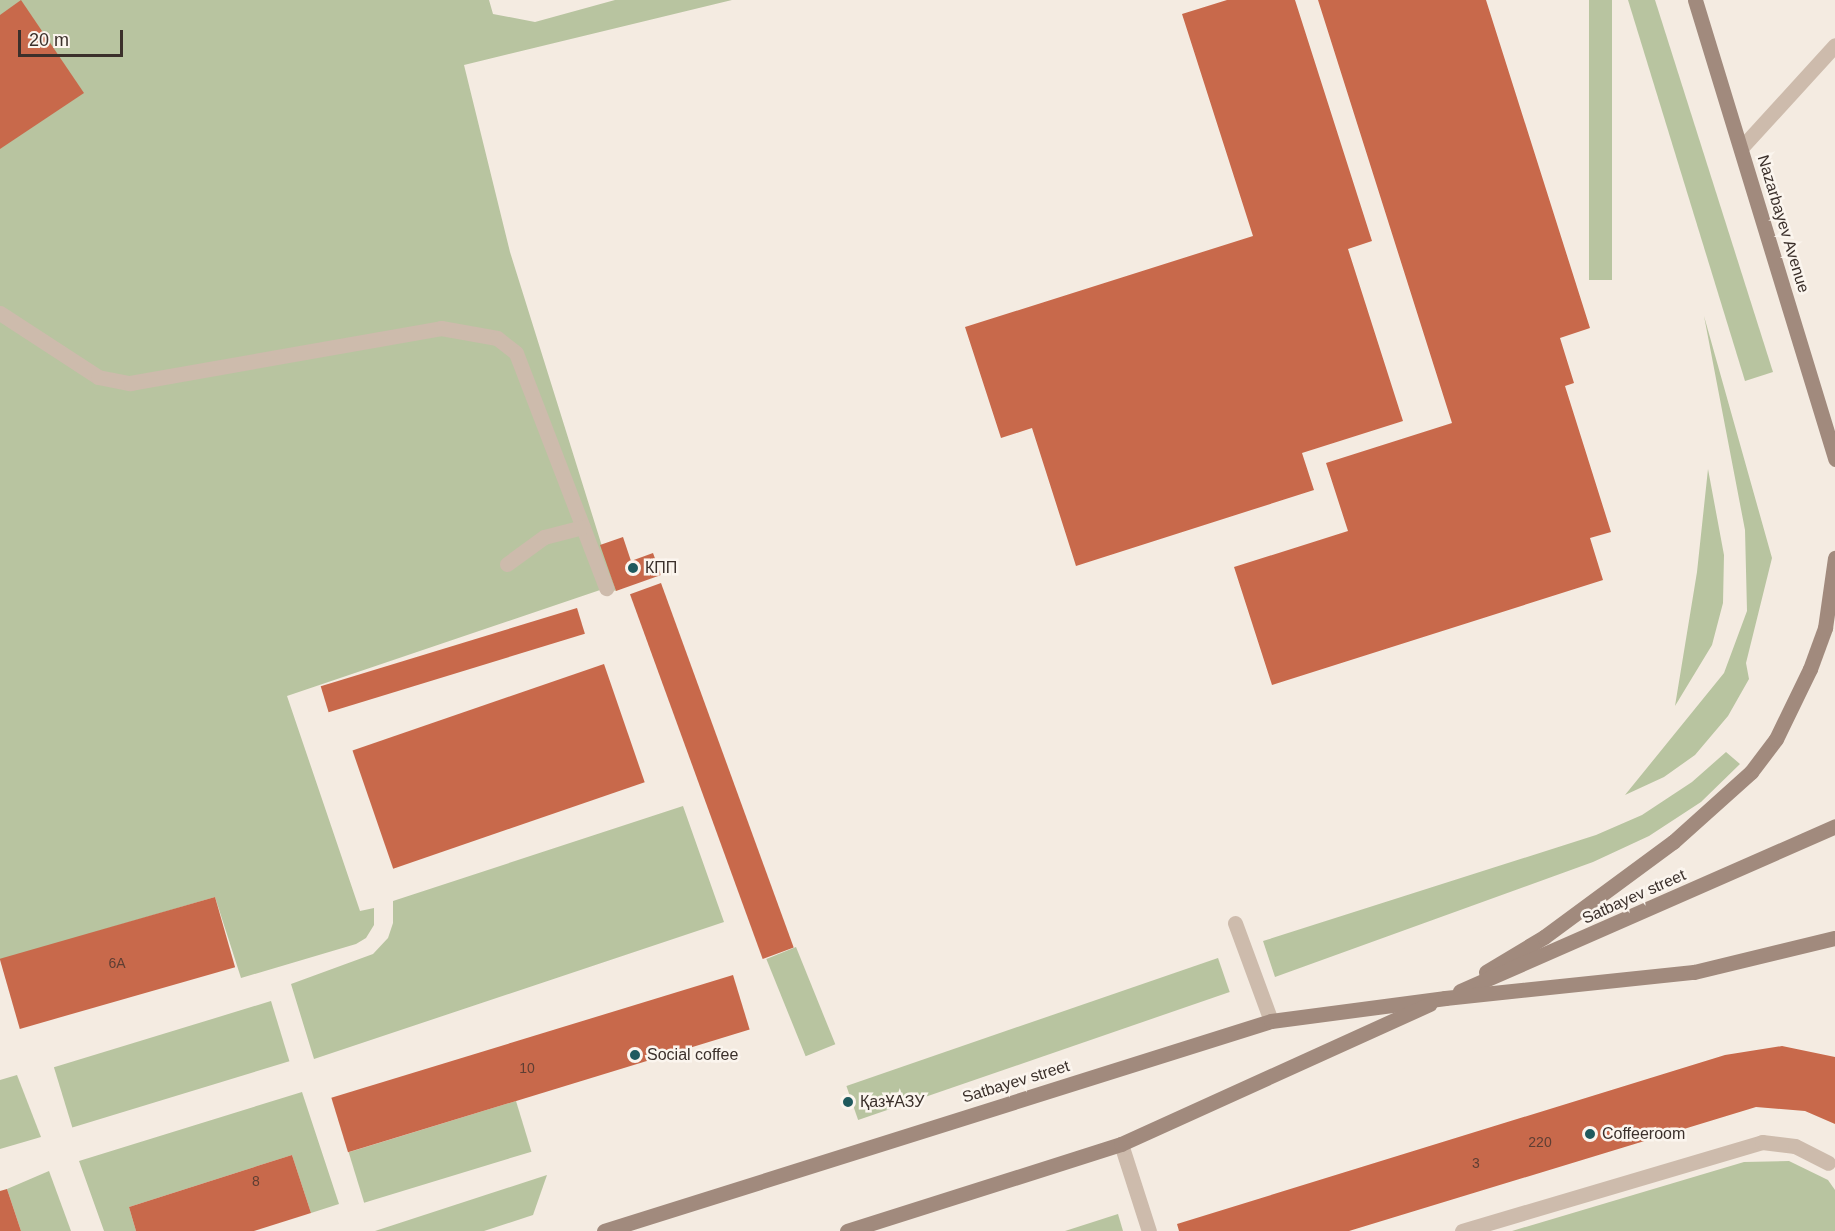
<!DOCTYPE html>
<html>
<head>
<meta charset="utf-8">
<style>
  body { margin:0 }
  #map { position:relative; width:1835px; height:1231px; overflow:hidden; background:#f4ebe1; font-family:Helvetica,sans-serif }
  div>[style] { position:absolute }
  .green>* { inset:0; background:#b8c4a0; transform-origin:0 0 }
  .building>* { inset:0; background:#c8694b; transform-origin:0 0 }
  .lane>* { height:15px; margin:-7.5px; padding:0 7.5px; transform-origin:7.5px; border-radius:7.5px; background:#cdbbac }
  .secondary>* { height:15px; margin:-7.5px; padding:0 7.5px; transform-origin:7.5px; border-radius:7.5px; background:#a18a7d }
  .dots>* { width:16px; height:16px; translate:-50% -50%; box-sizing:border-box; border:3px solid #fbf5ee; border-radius:50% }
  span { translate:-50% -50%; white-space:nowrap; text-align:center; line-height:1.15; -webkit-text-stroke:5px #fbf5ee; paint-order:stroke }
  .number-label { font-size:14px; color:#5e3e33 }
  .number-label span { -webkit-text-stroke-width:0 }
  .street-label { font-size:16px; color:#3b302b }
  .poi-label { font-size:16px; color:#3b302b }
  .left { translate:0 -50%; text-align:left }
  .scale { position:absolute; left:18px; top:30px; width:105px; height:27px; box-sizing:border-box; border:3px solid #3b302b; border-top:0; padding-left:8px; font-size:18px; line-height:21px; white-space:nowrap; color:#3b302b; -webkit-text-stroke:4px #fbf5ee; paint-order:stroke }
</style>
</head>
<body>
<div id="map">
  <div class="green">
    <i style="clip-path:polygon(0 0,489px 0,493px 14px,535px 22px,615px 0,732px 0,464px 65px,510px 252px,616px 591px,606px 588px,287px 696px,360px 911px,374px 908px,374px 925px,366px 938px,356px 944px,241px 978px,215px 897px,0 960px)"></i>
    <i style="left:1589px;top:0;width:23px;height:280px"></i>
    <i style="clip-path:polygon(1628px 0,1655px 0,1773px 372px,1745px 381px)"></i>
    <i style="clip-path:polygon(1704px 316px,1772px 558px,1746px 663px,1749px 679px,1728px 716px,1695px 755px,1664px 777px,1625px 795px,1724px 673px,1747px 611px,1745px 530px)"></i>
    <i style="clip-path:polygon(1708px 469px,1724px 555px,1723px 603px,1712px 645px,1675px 706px,1697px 572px)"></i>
    <i style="clip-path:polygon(1726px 752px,1740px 764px,1701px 802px,1649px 836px,1593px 862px,1275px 977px,1263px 941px,1596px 835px,1642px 815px,1692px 782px)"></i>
    <i style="clip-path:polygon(683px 806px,724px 922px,314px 1059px,291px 984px,373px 954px,388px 938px,393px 923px,393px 901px)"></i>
    <i style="left:796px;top:947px;width:105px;height:32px;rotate:68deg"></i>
    <i style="left:1218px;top:958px;width:36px;height:393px;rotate:71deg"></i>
    <i style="left:271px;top:1001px;width:63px;height:227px;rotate:73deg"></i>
    <i style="clip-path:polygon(17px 1075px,41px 1137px,0 1149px,0 1080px)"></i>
    <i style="clip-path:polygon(302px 1092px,339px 1204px,311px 1213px,292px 1155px,129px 1207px,136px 1231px,104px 1231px,79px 1161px)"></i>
    <i style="left:516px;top:1101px;width:53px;height:175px;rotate:73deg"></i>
    <i style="clip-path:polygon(1789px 1161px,1828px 1180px,1835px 1190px,1835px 1231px,1512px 1231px,1744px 1162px)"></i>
    <i style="clip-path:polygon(49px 1171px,71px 1231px,21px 1231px,7px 1189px)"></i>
    <i style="clip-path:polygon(547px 1175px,533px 1215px,484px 1231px,375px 1231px)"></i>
    <i style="clip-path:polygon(1118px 1214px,1123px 1231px,1065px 1231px)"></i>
  </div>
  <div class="building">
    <i style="clip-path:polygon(21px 0,84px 93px,0 149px,0 15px)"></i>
    <i style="clip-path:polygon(1227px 0,1295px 0,1372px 241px,1348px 249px,1403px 421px,1302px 453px,1314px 490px,1076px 566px,1032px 428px,1001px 438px,965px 327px,1253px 236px,1182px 14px)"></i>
    <i style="clip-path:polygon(1318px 0,1486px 0,1590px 328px,1560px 338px,1574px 383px,1565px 386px,1611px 532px,1590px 538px,1603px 580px,1272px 685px,1234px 567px,1348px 531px,1326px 463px,1452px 423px)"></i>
    <i style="clip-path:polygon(623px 537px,631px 561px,653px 553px,661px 575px,616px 591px,600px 545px)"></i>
    <i style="left:661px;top:583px;width:388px;height:33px;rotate:70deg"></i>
    <i style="left:577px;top:608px;width:27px;height:268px;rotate:73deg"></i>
    <i style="left:604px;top:664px;width:125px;height:266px;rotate:71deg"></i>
    <i style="left:215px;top:897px;width:73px;height:224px;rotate:74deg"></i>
    <i style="left:733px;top:975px;width:57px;height:420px;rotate:73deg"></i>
    <i style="clip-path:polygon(1782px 1046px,1835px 1057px,1835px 1124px,1805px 1111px,1756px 1107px,1349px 1231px,1179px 1231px,1177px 1224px,1725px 1055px)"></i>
    <i style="clip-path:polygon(292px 1155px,311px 1213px,254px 1231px,136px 1231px,129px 1207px)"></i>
    <i style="clip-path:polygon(7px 1189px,21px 1231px,0 1231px,0 1191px)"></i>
  </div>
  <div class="lane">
    <i style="left:1741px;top:148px;width:139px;rotate:-47.6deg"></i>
    <i style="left:0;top:313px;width:117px;rotate:33.1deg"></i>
    <i style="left:98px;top:377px;width:33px;rotate:11deg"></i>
    <i style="left:130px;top:383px;width:316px;rotate:-10deg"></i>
    <i style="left:441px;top:328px;width:57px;rotate:10.1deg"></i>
    <i style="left:497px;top:338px;width:24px;rotate:38deg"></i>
    <i style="left:516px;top:353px;width:252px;rotate:69deg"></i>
    <i style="left:507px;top:564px;width:46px;rotate:-36.1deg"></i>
    <i style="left:544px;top:537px;width:40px;rotate:-14.4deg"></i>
    <i style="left:1235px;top:923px;width:104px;rotate:69.8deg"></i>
    <i style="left:1121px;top:1144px;width:91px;rotate:72.2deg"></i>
    <i style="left:1462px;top:1231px;width:313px;rotate:-16.5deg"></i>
    <i style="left:1762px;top:1142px;width:33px;rotate:7deg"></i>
    <i style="left:1795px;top:1146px;width:37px;rotate:27deg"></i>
  </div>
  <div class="secondary">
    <i style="left:1695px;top:0;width:480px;rotate:73deg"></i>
    <i style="left:1486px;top:972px;width:68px;rotate:-31.1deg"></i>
    <i style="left:1544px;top:937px;width:160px;rotate:-36.4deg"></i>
    <i style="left:1673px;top:842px;width:105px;rotate:-41.9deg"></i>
    <i style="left:1751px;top:772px;width:41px;rotate:-52.9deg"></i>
    <i style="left:1776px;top:739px;width:78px;rotate:-64.1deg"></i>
    <i style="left:1810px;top:669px;width:44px;rotate:-69.9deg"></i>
    <i style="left:1825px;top:628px;width:71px;rotate:-81.9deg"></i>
    <i style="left:1460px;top:991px;width:410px;rotate:-23.7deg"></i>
    <i style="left:604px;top:1231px;width:699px;rotate:-17.48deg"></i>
    <i style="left:1271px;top:1021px;width:176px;rotate:-7.5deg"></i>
    <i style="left:1445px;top:998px;width:250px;rotate:-6deg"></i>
    <i style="left:1694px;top:972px;width:145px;rotate:-13.6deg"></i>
    <i style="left:847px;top:1231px;width:287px;rotate:-17.6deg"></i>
    <i style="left:1121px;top:1144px;width:339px;rotate:-24.4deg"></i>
  </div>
  <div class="dots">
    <i style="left:633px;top:568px;background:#1f5a5e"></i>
    <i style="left:635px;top:1055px;background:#1f5a5e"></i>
    <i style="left:848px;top:1102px;background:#1f5a5e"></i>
    <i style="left:1590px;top:1134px;background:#1f5a5e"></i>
  </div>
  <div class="number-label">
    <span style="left:117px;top:963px">6А</span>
    <span style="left:527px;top:1068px">10</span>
    <span style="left:1540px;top:1142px">220</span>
    <span style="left:1476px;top:1163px">3</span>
    <span style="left:256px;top:1181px">8</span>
  </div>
  <div class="street-label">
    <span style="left:1783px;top:224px;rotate:73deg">Nazarbayev Avenue</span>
    <span style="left:1634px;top:897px;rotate:-24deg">Satbayev street</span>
    <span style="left:1016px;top:1082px;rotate:-17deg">Satbayev street</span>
  </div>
  <div class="poi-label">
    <span class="left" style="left:645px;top:568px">КПП</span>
    <span class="left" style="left:647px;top:1055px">Social coffee</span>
    <span class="left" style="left:860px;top:1102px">ҚазҰАЗУ</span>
    <span class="left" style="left:1602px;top:1134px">Coffeeroom</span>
  </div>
  <div class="scale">20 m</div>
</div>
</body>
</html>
